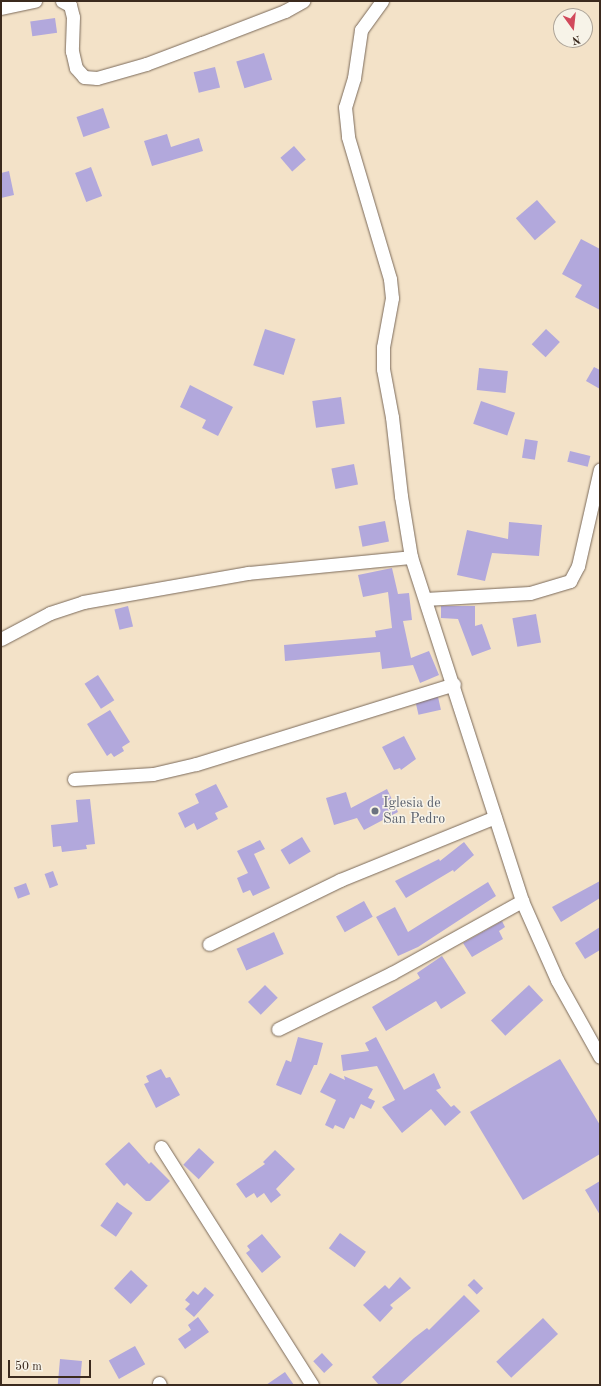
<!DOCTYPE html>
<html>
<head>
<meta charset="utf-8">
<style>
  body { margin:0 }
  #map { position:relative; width:601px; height:1386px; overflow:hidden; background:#f3e2c8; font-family:"Old Standard TT",serif }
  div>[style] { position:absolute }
  .building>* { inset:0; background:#b2a8dc; transform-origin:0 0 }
  .roads { filter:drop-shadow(0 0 1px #7b6a5a) drop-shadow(0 0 1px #7b6a5a) }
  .street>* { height:13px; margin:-6.5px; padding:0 6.5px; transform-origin:6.5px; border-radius:6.5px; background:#fff }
  .dots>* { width:11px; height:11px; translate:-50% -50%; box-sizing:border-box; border:2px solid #f7f3e8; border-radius:50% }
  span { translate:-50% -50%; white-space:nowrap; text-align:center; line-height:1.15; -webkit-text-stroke:3px #f7f3e8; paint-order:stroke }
  .worship-label { font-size:14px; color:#5b616d }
  .left { translate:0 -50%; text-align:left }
  .frame { position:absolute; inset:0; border:2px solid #3b2a1e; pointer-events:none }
  .north { position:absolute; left:553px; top:8px; width:40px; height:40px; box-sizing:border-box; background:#f7f3e8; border:1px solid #aca397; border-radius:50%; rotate:165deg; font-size:11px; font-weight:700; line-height:16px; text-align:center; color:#3b2a1e }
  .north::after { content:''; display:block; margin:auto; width:14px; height:18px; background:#d1495b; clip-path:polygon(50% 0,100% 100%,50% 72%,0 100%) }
  .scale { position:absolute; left:8px; top:1360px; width:83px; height:18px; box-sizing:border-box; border:2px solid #3b2a1e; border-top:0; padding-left:5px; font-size:12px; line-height:14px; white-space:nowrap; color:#3b2a1e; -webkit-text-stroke:3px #f7f3e8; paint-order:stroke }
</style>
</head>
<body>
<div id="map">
  <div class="building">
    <i style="left:55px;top:18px;width:15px;height:25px;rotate:82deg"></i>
    <i style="left:264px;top:53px;width:28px;height:29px;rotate:73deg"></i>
    <i style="left:215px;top:67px;width:21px;height:22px;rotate:76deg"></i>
    <i style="left:103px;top:108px;width:21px;height:28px;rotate:71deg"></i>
    <i style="clip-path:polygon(167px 134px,171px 147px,199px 138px,203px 151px,152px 166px,144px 141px)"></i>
    <i style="left:294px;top:146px;width:18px;height:18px;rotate:49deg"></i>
    <i style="left:91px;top:167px;width:31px;height:17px;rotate:69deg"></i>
    <i style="clip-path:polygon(9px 171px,14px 195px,1px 198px,1px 173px)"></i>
    <i style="left:537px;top:200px;width:29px;height:28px;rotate:49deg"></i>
    <i style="clip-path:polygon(581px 239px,600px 249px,600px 310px,575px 297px,582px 285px,562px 274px)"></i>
    <i style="left:265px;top:329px;width:32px;height:38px;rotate:18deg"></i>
    <i style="left:546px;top:329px;width:19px;height:21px;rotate:43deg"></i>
    <i style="clip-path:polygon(594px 367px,600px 370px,600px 389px,586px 381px)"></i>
    <i style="left:479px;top:368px;width:29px;height:22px;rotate:6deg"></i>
    <i style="clip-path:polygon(190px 385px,233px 407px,218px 436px,202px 428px,206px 420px,180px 407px)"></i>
    <i style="left:341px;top:397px;width:27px;height:29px;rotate:82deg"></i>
    <i style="left:481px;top:401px;width:36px;height:24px;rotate:19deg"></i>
    <i style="left:525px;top:439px;width:13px;height:19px;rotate:9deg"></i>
    <i style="left:570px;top:451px;width:21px;height:11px;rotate:14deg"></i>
    <i style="left:354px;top:464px;width:21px;height:23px;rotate:79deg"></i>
    <i style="left:385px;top:521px;width:21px;height:27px;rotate:79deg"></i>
    <i style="clip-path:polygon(509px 522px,542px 525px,539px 556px,492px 553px,485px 581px,457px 575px,467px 530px,508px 539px)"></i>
    <i style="clip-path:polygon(392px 568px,398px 594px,409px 593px,412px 620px,403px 621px,411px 658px,429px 651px,439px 675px,420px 683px,413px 665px,382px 669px,380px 652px,285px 661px,284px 645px,376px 637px,375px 631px,392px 628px,388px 592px,363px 597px,358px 575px)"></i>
    <i style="left:128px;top:606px;width:21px;height:14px;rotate:76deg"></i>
    <i style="clip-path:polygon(441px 606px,475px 606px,475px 626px,482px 624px,491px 649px,472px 656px,458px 619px,441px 618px)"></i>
    <i style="left:536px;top:614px;width:29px;height:24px;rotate:80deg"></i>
    <i style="left:98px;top:675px;width:30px;height:16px;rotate:57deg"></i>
    <i style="left:438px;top:697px;width:13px;height:23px;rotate:77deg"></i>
    <i style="clip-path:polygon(110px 710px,130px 742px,122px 747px,124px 751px,114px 757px,111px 753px,107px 756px,87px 724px)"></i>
    <i style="clip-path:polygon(404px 736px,416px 759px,401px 770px,400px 768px,394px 770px,382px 747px)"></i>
    <i style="clip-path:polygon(216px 784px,228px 807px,215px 813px,218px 819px,197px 830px,194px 823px,185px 828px,178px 813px,199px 803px,195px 794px)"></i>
    <i style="clip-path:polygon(387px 789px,398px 812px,364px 830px,357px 818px,334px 825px,326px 798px,346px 792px,351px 808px)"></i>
    <i style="clip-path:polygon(90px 799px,95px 844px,86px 845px,87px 849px,62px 852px,61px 846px,53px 847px,51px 825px,78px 822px,76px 800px)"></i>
    <i style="left:302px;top:837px;width:17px;height:25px;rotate:59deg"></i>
    <i style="clip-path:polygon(260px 840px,265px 849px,254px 854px,270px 888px,253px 896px,250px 890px,243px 893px,237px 878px,248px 873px,237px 851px)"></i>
    <i style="clip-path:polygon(464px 842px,474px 855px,454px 872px,453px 870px,406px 898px,395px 881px,439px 859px,440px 861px)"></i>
    <i style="left:53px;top:871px;width:15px;height:9px;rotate:70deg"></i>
    <i style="clip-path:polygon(600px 881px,600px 898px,561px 922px,552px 907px)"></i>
    <i style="clip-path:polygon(488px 882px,496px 896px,418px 947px,398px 956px,376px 917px,395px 907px,408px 932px)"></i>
    <i style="left:26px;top:883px;width:12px;height:13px;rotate:70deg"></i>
    <i style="left:364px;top:901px;width:18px;height:32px;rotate:61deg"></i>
    <i style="clip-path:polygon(502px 921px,505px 927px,499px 931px,503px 939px,472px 957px,463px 943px)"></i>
    <i style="clip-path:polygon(600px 927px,600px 950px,585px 959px,575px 943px)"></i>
    <i style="left:274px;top:932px;width:24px;height:41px;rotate:66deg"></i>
    <i style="clip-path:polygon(442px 956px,466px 993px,441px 1009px,436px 1001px,386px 1031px,372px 1007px,420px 978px,417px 973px)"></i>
    <i style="left:265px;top:985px;width:18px;height:24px;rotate:45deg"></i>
    <i style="left:529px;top:985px;width:21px;height:52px;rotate:47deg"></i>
    <i style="clip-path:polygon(298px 1037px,323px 1043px,317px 1065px,314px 1065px,301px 1095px,276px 1085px,286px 1060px,291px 1062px)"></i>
    <i style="clip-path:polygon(376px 1037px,404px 1090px,434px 1073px,441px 1088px,436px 1090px,451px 1107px,454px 1105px,461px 1112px,445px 1126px,431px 1109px,402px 1133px,382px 1107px,395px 1100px,377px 1066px,343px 1071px,341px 1055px,369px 1051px,365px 1043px)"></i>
    <i style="clip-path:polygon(560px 1059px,600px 1125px,600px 1154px,523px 1200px,470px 1112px)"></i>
    <i style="clip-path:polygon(161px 1069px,166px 1078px,170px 1077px,180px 1095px,156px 1108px,144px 1084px,149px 1082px,146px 1076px)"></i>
    <i style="clip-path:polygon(330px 1073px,345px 1080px,344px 1076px,373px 1089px,368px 1098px,375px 1101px,371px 1109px,361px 1104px,354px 1119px,350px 1117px,344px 1129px,335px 1125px,333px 1129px,325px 1125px,336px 1100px,320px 1092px)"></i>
    <i style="clip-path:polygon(129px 1142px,149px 1164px,151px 1162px,170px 1181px,150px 1201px,146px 1201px,127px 1183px,124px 1186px,105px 1164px)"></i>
    <i style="left:199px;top:1148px;width:21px;height:23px;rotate:43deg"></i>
    <i style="clip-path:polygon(275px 1150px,295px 1169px,276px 1189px,281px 1195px,271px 1203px,264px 1193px,257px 1198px,254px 1193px,246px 1198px,236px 1184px,265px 1164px,263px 1162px)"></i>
    <i style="clip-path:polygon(600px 1181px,600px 1215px,585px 1190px)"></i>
    <i style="left:117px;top:1202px;width:19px;height:29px;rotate:35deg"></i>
    <i style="left:340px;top:1233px;width:32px;height:19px;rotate:36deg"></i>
    <i style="clip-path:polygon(262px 1234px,281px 1257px,262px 1273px,246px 1253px,250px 1250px,247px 1246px)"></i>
    <i style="left:131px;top:1270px;width:23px;height:25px;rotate:43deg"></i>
    <i style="clip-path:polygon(400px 1277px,411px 1288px,390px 1305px,393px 1308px,380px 1322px,363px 1305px,385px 1285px,389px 1289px)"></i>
    <i style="left:474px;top:1279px;width:13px;height:9px;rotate:45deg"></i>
    <i style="clip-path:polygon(205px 1287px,214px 1295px,194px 1317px,185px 1309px,190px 1304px,185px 1300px,193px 1291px,198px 1295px)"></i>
    <i style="clip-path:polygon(464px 1295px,480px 1311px,399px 1385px,379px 1385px,372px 1377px,414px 1338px,427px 1328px,429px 1330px)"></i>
    <i style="clip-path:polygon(198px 1317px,209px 1332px,185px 1349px,178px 1339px,191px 1330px,188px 1325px)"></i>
    <i style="left:543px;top:1318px;width:22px;height:64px;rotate:47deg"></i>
    <i style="left:135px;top:1346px;width:21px;height:30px;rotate:61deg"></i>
    <i style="left:322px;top:1353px;width:16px;height:12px;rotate:47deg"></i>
    <i style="left:60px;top:1359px;width:22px;height:26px;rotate:5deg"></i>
    <i style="clip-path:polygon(285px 1372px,294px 1385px,266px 1385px)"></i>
  </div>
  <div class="roads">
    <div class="street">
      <i style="left:62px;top:1px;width:9px;rotate:27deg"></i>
      <i style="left:70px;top:5px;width:12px;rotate:76deg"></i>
      <i style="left:73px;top:17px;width:34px;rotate:92deg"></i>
      <i style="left:72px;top:51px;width:17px;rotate:77deg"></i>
      <i style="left:76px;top:68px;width:12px;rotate:48deg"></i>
      <i style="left:84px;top:77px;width:13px;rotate:4deg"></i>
      <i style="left:97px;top:78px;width:51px;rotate:-15.9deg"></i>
      <i style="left:146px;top:64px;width:60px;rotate:-20.6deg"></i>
      <i style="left:202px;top:43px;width:89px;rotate:-21.1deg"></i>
      <i style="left:285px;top:11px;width:21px;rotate:-29deg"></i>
      <i style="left:382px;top:1px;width:36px;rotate:126deg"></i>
      <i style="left:361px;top:30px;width:49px;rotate:98.3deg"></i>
      <i style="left:354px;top:78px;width:30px;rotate:107deg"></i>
      <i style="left:345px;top:107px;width:30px;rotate:84deg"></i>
      <i style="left:348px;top:137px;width:148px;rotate:73.5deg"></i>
      <i style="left:390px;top:279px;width:19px;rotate:84deg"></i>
      <i style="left:392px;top:298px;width:50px;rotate:100.4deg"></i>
      <i style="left:383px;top:347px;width:22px;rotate:90deg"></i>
      <i style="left:383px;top:369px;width:49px;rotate:79.4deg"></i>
      <i style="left:392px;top:417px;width:80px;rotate:83.5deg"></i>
      <i style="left:401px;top:496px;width:62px;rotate:80.7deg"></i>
      <i style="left:411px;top:557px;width:361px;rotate:72.1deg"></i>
      <i style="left:522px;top:901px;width:86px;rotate:66.1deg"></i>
      <i style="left:557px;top:980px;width:88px;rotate:60.8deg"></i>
      <i style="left:1px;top:8px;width:35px;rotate:-12deg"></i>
      <i style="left:425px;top:599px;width:105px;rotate:-3.3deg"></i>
      <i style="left:530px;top:593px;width:42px;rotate:-16.7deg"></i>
      <i style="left:570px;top:581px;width:17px;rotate:-62deg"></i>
      <i style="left:578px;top:566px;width:99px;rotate:-77.2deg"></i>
      <i style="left:1px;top:639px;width:55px;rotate:-28deg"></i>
      <i style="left:50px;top:613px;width:35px;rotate:-18deg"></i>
      <i style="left:83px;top:602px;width:168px;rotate:-10deg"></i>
      <i style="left:248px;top:573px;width:164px;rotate:-5.6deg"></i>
      <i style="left:74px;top:779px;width:79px;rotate:-3.6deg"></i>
      <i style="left:153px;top:774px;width:44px;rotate:-13.1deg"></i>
      <i style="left:196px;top:764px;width:270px;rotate:-17.2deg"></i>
      <i style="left:209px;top:944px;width:146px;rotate:-26deg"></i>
      <i style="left:340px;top:880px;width:167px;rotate:-22.1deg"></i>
      <i style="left:278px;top:1029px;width:127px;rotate:-26.2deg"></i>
      <i style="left:392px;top:973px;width:149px;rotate:-29deg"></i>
      <i style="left:161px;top:1147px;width:282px;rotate:57.6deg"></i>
      <i style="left:159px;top:1383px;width:2px;rotate:63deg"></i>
    </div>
  </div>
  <div class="dots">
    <i style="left:375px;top:811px;background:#6b7280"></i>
  </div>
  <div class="worship-label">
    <span class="left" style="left:383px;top:811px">Iglesia de<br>San Pedro</span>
  </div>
  <div class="frame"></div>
  <div class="north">N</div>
  <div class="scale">50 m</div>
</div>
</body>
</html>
